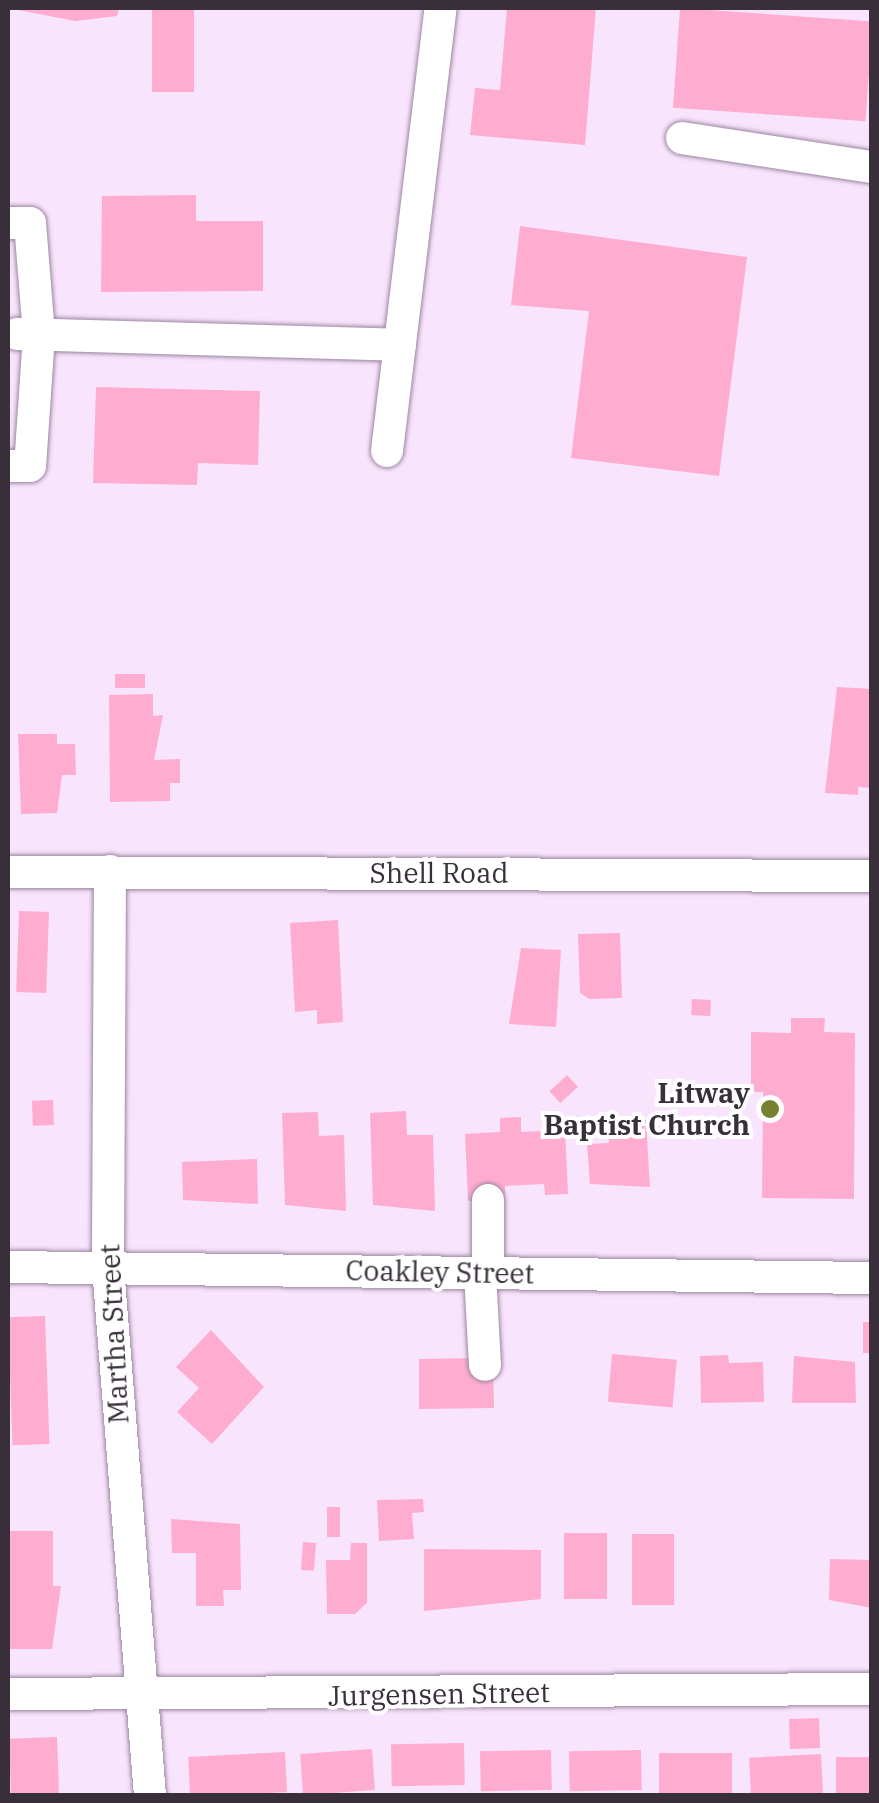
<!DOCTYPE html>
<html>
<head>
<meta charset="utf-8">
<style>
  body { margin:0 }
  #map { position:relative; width:879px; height:1803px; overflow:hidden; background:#f8e4fc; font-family:"IBM Plex Serif",serif }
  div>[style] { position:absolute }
  .building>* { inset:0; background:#feadd1; transform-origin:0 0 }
  .roads { filter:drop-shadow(0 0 2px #9c86a1) drop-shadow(0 0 2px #9c86a1) }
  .minor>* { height:32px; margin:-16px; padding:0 16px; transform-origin:16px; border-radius:16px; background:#fff }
  .dots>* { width:28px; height:28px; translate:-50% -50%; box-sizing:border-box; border:5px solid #fff; border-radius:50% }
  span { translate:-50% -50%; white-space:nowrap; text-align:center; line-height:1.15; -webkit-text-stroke:8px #fff; paint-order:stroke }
  .street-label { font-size:28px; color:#382f3a }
  .poi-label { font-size:28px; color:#382f3a; font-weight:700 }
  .right { translate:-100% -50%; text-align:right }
  .frame { position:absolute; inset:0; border:10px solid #382f3a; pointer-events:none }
</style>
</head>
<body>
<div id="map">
  <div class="building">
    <i style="clip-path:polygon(8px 8px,119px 8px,117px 16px,75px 21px)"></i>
    <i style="left:152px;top:8px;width:42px;height:84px"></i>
    <i style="clip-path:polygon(507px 8px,596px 8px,585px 145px,470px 135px,475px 88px,500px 90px)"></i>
    <i style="left:680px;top:8px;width:193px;height:100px;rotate:4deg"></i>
    <i style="clip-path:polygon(196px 195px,196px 221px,263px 221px,263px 291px,101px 292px,102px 196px)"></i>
    <i style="clip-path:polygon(520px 226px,747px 257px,719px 476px,571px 458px,589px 311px,511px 305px)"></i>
    <i style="clip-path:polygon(96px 387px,260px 391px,258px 465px,198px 463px,197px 485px,93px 483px)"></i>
    <i style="left:145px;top:674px;width:14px;height:30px;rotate:90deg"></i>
    <i style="clip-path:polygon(837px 687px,872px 689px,872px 788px,858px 787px,858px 795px,825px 793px)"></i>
    <i style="clip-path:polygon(153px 694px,153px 716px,163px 715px,154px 760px,180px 759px,180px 783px,170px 783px,170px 801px,110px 802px,109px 695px)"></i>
    <i style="clip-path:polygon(18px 734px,57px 734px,57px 744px,75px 744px,76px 775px,62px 775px,57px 813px,21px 814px)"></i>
    <i style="left:19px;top:911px;width:30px;height:81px;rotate:2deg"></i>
    <i style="clip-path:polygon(338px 920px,343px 1022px,317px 1024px,317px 1010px,295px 1012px,290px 923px)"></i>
    <i style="clip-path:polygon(620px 933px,622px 998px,589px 999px,580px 993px,578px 934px)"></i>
    <i style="clip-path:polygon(521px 948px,561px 950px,556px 1027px,509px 1024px)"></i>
    <i style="left:692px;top:999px;width:19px;height:16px;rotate:3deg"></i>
    <i style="clip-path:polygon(791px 1018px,825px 1018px,824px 1032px,855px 1033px,854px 1199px,762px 1198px,763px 1092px,751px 1092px,751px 1032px,791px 1033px)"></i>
    <i style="left:567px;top:1075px;width:16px;height:24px;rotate:47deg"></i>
    <i style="left:53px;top:1100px;width:25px;height:21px;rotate:88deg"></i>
    <i style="clip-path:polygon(406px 1111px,407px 1135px,433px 1135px,435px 1211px,373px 1205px,370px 1113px)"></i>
    <i style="clip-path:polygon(318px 1112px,319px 1136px,344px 1135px,346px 1211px,285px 1205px,282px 1113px)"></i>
    <i style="clip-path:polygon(521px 1117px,521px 1132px,565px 1130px,568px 1194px,545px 1195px,544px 1184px,505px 1186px,505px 1199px,468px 1201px,465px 1134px,500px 1132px,500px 1118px)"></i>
    <i style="clip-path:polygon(646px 1120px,650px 1187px,590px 1184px,587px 1144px,609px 1143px,608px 1122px)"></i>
    <i style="clip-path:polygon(257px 1159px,258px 1204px,183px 1200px,182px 1162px)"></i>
    <i style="left:45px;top:1316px;width:128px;height:37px;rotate:88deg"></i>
    <i style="left:863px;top:1322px;width:9px;height:31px"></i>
    <i style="clip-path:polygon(211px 1330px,264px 1387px,212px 1444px,177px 1412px,199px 1388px,176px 1367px)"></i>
    <i style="left:612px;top:1354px;width:65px;height:48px;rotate:5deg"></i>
    <i style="clip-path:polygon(728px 1355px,729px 1363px,763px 1362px,764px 1402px,701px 1403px,700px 1356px)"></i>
    <i style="clip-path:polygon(794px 1356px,855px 1362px,856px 1403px,792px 1403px)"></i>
    <i style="clip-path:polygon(476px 1358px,493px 1365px,494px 1408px,419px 1409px,419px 1359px)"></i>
    <i style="clip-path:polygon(423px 1499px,424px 1512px,412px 1513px,414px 1539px,379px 1541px,377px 1500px)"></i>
    <i style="left:327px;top:1507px;width:13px;height:30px"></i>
    <i style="clip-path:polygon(171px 1519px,240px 1524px,241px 1590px,223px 1590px,224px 1606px,196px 1606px,196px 1553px,172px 1553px)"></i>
    <i style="clip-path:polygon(10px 1531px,53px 1531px,53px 1586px,61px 1586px,52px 1649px,10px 1649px)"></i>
    <i style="left:564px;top:1533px;width:43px;height:66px"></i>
    <i style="left:632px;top:1534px;width:42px;height:71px"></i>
    <i style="left:303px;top:1542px;width:13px;height:28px;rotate:4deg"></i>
    <i style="clip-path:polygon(351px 1543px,367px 1543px,367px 1603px,355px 1614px,327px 1614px,326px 1560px,350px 1560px)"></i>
    <i style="clip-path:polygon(424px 1549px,541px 1550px,541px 1599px,424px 1611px)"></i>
    <i style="clip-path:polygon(830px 1559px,872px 1560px,872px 1608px,829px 1600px)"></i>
    <i style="left:819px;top:1718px;width:30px;height:30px;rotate:88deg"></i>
    <i style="left:57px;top:1737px;width:59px;height:48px;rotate:88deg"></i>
    <i style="left:464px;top:1743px;width:42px;height:73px;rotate:89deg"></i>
    <i style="left:372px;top:1749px;width:41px;height:72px;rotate:86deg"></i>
    <i style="left:551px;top:1750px;width:40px;height:71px;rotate:89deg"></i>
    <i style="left:641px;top:1750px;width:40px;height:72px;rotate:89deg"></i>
    <i style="left:285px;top:1752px;width:40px;height:97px;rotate:87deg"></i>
    <i style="left:659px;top:1753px;width:73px;height:41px"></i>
    <i style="left:821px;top:1754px;width:42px;height:72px;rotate:87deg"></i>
    <i style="left:872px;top:1757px;width:39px;height:36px;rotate:90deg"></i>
  </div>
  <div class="roads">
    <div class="minor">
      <i style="left:682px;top:138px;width:192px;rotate:8.7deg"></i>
      <i style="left:8px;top:223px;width:22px"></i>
      <i style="left:30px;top:223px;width:112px;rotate:85.4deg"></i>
      <i style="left:39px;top:335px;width:131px;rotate:93.9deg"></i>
      <i style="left:30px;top:466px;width:22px;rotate:180deg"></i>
      <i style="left:17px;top:334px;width:383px;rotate:1.6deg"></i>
      <i style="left:387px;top:451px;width:446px;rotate:-83.1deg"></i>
      <i style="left:110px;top:871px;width:396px;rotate:90.3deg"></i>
      <i style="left:108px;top:1267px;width:531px;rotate:85.46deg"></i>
      <i style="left:8px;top:872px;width:864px;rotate:0.27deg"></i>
      <i style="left:8px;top:1267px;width:864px;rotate:0.73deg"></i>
      <i style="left:488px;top:1272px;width:72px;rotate:-90deg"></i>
      <i style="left:480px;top:1273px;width:92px;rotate:86.9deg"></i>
      <i style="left:8px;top:1694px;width:864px;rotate:-0.33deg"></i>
    </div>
  </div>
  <div class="dots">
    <i style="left:770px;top:1109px;background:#75812e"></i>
  </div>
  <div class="street-label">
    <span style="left:439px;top:873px">Shell Road</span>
    <span style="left:440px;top:1272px;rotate:1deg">Coakley Street</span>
    <span style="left:114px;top:1334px;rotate:-93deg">Martha Street</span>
    <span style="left:439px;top:1694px;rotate:-1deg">Jurgensen Street</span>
  </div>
  <div class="poi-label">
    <span class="right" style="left:750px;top:1109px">Litway<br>Baptist Church</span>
  </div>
  <div class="frame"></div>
</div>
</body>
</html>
